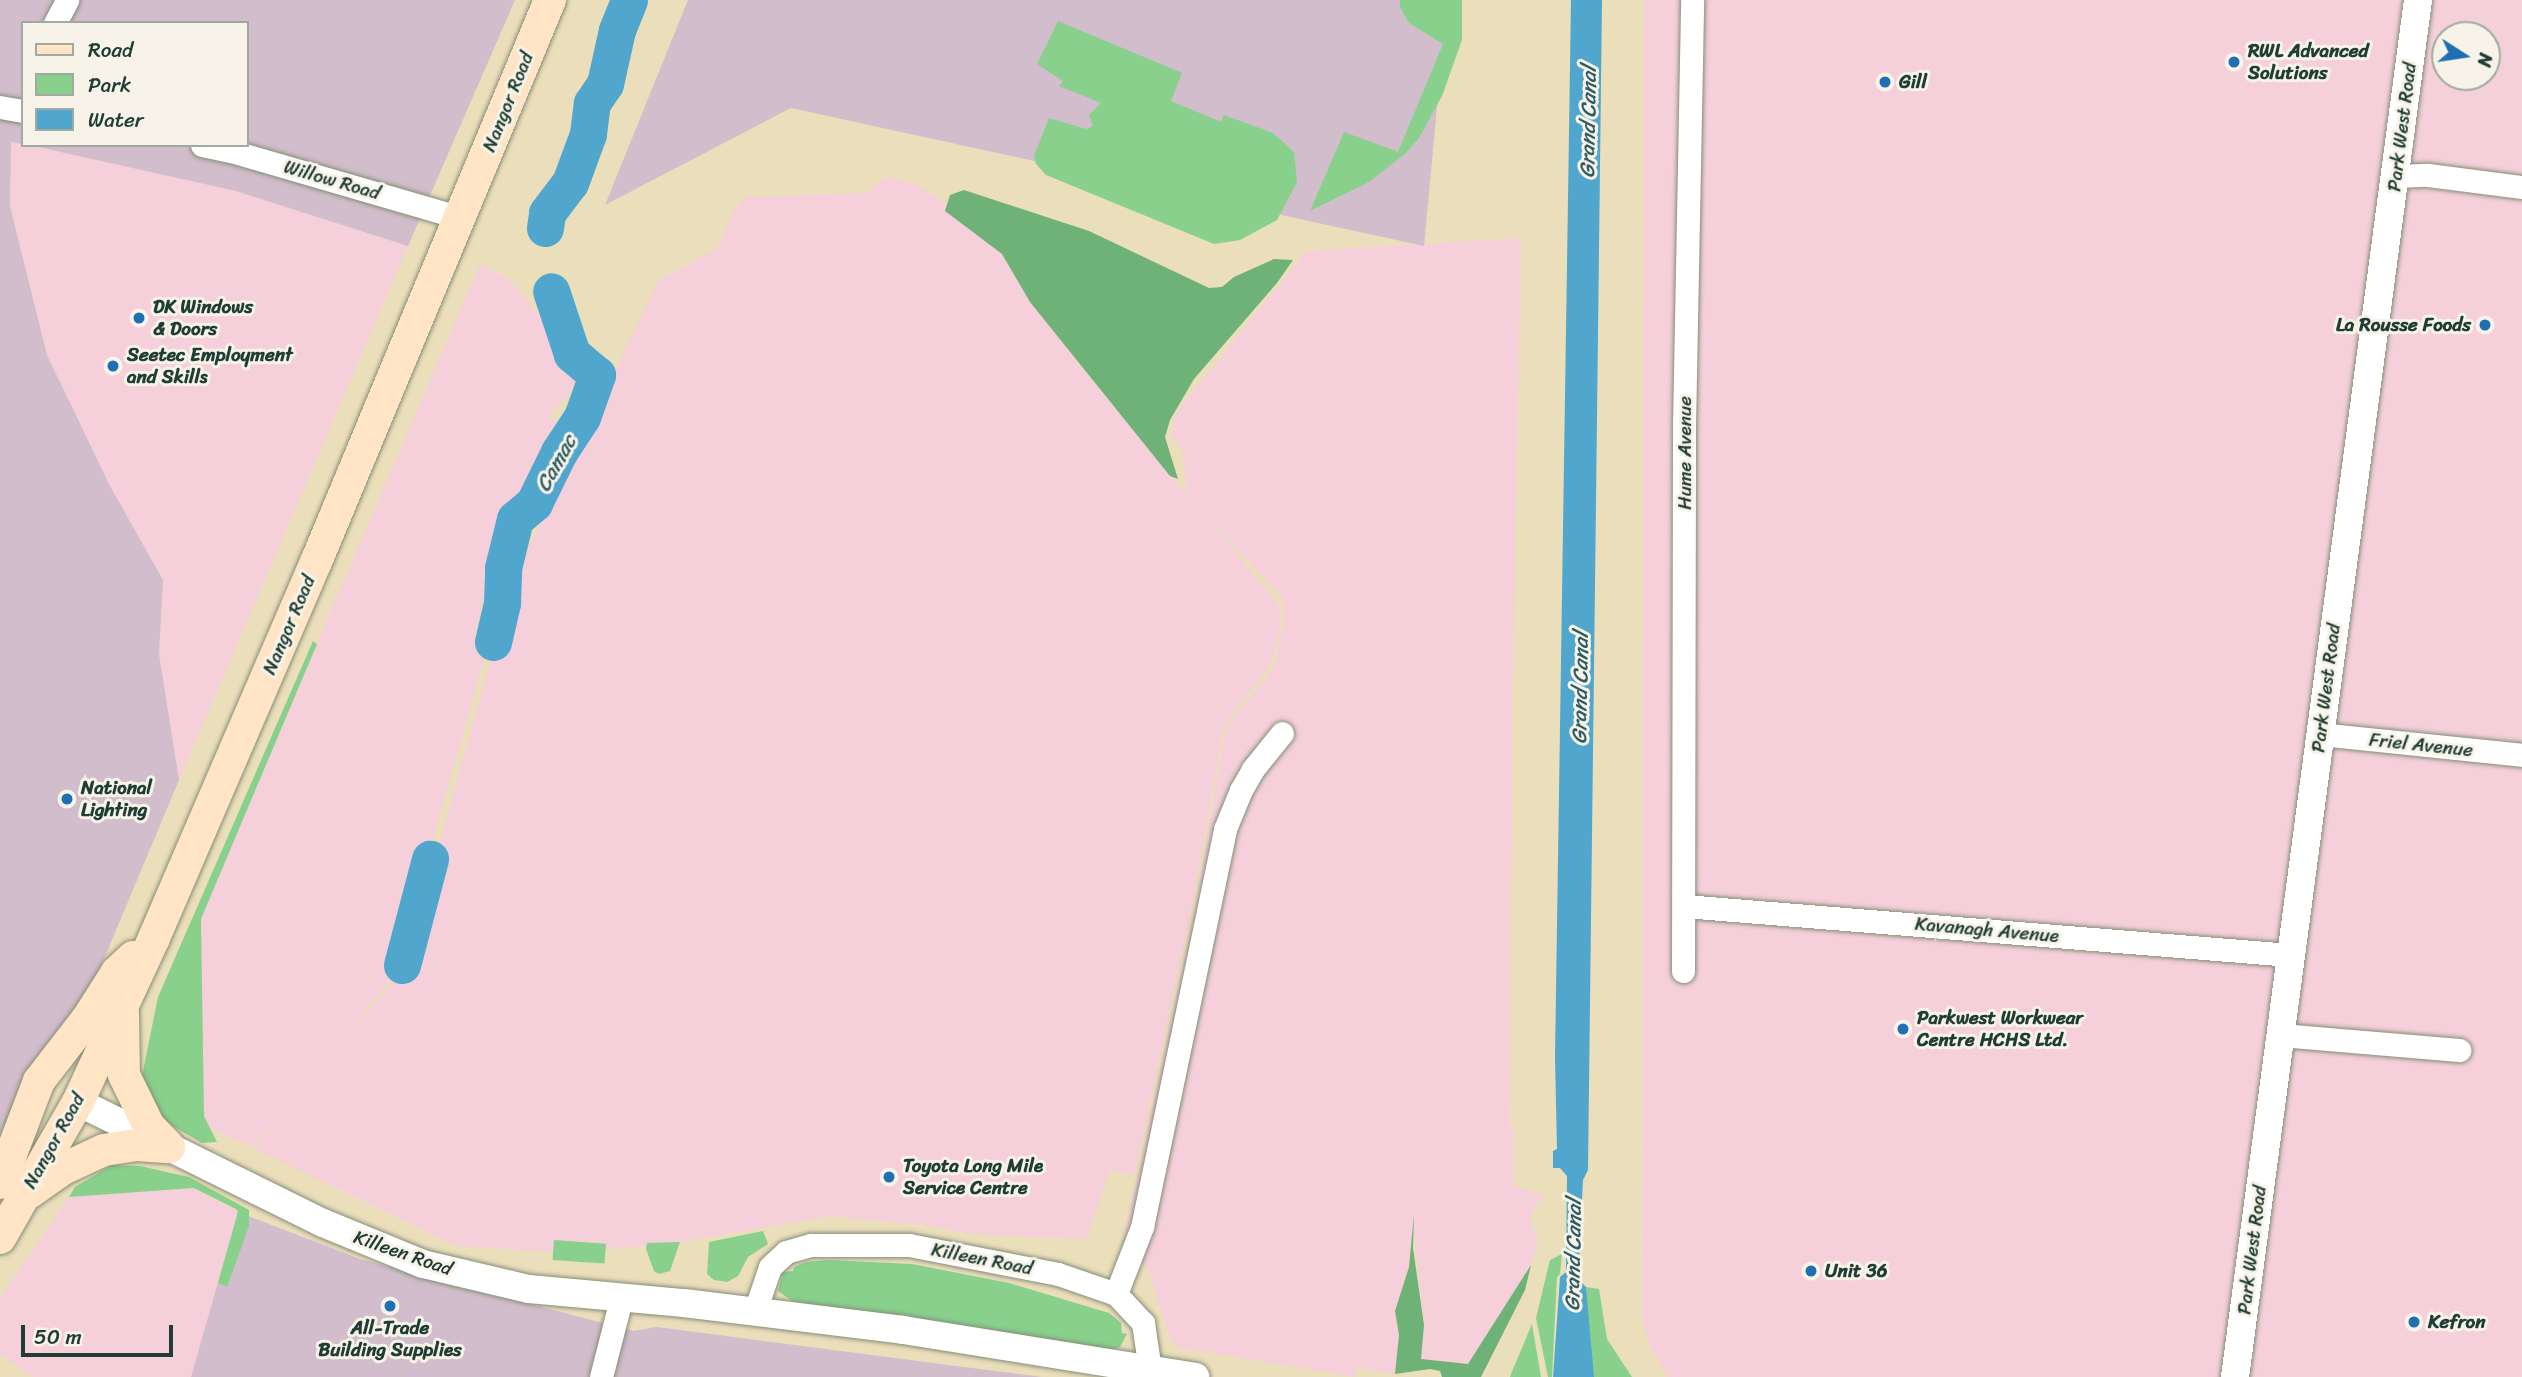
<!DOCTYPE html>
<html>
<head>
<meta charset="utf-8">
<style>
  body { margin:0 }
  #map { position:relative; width:2522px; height:1377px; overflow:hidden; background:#ebdebb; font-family:Sriracha,sans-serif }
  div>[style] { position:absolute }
  .built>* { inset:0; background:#f5cfda }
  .industrial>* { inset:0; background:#d1bdcb }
  .green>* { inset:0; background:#88d08c; transform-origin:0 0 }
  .forest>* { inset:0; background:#6eb278 }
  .water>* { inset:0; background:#50a6cc }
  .river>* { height:37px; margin:-18.5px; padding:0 18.5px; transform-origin:18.5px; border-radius:18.5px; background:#50a6cc }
  .roads { filter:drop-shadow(0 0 2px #858e78) drop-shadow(0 0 2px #858e78) }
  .minor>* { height:23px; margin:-11.5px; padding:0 11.5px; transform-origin:11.5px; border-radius:11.5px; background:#fff }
  .tertiary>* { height:28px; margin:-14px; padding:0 14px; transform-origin:14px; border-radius:14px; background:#fff }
  .secondary>* { height:32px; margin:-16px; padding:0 16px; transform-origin:16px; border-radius:16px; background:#ffe4c6 }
  .dots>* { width:19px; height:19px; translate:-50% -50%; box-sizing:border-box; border:4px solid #f7f3e8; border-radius:50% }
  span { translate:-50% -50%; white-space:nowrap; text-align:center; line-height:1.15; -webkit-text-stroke:6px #f7f3e8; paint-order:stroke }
  .poi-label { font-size:19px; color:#1f3d34; font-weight:700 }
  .left { translate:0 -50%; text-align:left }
  .right { translate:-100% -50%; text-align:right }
  .street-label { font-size:19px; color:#1f3d34 }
  .water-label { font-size:21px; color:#2e5c62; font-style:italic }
  .legend { position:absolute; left:21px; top:21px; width:228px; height:126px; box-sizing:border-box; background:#f7f3e8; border:2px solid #a1aaa0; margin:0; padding:9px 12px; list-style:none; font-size:21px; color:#1f3d34 }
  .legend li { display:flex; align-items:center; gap:14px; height:35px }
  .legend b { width:35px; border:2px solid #a1aaa0 }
  .north { position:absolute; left:2431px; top:21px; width:70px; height:70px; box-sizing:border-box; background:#f7f3e8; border:2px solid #a1aaa0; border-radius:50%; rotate:102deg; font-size:19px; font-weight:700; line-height:28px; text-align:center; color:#1f3d34 }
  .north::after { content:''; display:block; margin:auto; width:24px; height:32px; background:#1f6fb2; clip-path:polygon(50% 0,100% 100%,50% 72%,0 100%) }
  .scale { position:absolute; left:21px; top:1325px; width:152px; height:32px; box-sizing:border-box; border:4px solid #1f3d34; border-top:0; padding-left:9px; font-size:21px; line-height:24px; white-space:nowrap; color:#1f3d34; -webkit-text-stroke:5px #f7f3e8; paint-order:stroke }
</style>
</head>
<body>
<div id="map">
  <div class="built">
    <i style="clip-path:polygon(evenodd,1644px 0,2522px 0,2522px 1377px,1668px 1377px,1650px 1346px,1642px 1319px,1644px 0,2445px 35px,2487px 35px,2487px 77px,2445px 77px,2445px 35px)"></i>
    <i style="clip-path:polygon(11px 141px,236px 191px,408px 246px,179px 780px,159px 654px,163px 580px,110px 486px,47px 355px,10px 205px)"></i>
    <i style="clip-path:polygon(891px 177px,918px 186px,942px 201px,1016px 261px,1062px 324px,1076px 360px,1187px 495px,1182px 447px,1171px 437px,1175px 414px,1306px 251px,1521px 238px,1512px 715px,1510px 1127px,1513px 1128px,1513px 1185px,1544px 1195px,1534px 1208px,1530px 1223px,1538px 1238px,1531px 1265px,1468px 1364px,1420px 1359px,1424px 1325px,1413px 1224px,1409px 1267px,1395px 1311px,1399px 1335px,1395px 1374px,1357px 1367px,1355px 1377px,1181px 1348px,1170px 1339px,1147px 1266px,1122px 1245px,1193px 917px,1226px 728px,1274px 667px,1284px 622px,1283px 598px,1204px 514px,1278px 604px,1281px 620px,1277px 645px,1269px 666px,1224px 726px,1190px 917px,1134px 1175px,1110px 1170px,1086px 1239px,972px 1234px,923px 1225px,831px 1216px,674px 1243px,570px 1253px,456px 1246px,254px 1148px,284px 1112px,252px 1146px,211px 1129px,198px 1118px,201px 919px,207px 899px,480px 264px,509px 279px,587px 373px,548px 417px,560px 423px,483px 601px,476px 635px,490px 638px,395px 973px,331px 1056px,405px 967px,512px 583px,659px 280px,717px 249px,734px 210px,746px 197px,866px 193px,884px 178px)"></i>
    <i style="clip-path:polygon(194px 1188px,238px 1212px,191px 1377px,33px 1377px,0 1354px,0 1298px,69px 1197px)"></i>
  </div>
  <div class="industrial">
    <i style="clip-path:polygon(0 0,515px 0,408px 246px,236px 191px,29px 145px,247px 145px,247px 23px,23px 23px,23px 144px,11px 142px,10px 206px,47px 355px,110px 486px,163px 580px,159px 654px,179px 780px,5px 1195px,0 1197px)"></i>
    <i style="clip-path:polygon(688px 0,1447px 0,1424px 246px,791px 108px,605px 205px)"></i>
    <i style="clip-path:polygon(238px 1212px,360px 1259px,633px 1331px,657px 1327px,1042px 1377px,191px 1377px)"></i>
  </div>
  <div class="green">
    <i style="clip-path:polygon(1400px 0,1462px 0,1462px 40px,1442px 96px,1419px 138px,1406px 153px,1369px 182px,1310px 211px,1344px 132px,1398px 152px,1443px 44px,1409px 23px,1400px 7px)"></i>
    <i style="clip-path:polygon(1058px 21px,1182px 73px,1171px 101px,1221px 122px,1224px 115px,1273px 133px,1294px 152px,1297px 182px,1277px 220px,1240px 240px,1214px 244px,1046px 175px,1036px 164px,1034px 156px,1049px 118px,1086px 129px,1093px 126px,1089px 115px,1101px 103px,1059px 86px,1063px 81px,1037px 64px)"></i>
    <i style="clip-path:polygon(313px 641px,317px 644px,201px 919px,204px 1116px,217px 1142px,202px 1143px,164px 1121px,142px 1076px,158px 997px)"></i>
    <i style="clip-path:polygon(112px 1165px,140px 1166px,189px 1177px,249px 1210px,249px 1226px,227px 1287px,218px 1283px,238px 1212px,236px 1209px,194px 1188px,69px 1197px,75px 1187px)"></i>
    <i style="clip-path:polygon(763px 1231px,768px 1244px,748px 1257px,738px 1276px,727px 1282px,714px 1280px,707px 1274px,709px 1242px)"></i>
    <i style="left:554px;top:1240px;width:52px;height:20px;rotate:4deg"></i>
    <i style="clip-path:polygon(680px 1242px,670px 1271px,659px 1274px,654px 1271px,646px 1249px,647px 1243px)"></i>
    <i style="clip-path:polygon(1562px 1254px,1560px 1274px,1557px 1277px,1552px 1377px,1548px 1377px,1536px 1318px,1550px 1260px)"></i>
    <i style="clip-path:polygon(827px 1260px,912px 1264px,1009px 1283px,1109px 1313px,1121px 1323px,1122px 1333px,1127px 1334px,1120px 1347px,1111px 1350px,792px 1301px,778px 1291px,783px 1272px,793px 1271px,794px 1267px,806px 1262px)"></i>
    <i style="clip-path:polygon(1586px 1287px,1599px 1289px,1607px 1339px,1632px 1377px,1591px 1377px)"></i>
    <i style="clip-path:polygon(1532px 1324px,1541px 1377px,1510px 1377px,1511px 1374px)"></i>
  </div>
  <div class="forest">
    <i style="clip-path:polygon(964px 190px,1089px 231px,1209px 288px,1222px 287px,1234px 277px,1274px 259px,1293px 260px,1277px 283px,1194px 379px,1170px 420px,1165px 437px,1178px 479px,1170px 476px,1030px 302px,1002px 254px,945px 211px,950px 195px)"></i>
    <i style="clip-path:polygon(1414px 1214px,1413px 1248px,1424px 1325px,1421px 1359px,1468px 1364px,1531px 1265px,1525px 1290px,1481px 1377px,1442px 1377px,1440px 1371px,1430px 1369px,1395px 1374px,1399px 1335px,1395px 1311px,1409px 1267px)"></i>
  </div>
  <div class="water">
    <i style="clip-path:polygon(1571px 0,1602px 0,1588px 1170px,1583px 1180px,1578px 1279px,1586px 1287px,1594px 1377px,1553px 1377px,1560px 1277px,1566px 1272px,1567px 1176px,1560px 1168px,1553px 1168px,1553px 1151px,1557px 1149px,1555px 1058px)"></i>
  </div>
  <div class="river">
    <i style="left:545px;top:228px;width:15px;rotate:-82deg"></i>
    <i style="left:547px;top:213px;width:38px;rotate:-53deg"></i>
    <i style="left:570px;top:183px;width:52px;rotate:-69.8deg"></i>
    <i style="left:588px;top:134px;width:31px;rotate:-83deg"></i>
    <i style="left:592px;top:103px;width:23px;rotate:-56deg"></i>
    <i style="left:605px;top:84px;width:55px;rotate:-77.5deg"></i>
    <i style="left:617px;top:30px;width:32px;rotate:-68deg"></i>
    <i style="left:493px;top:642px;width:40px;rotate:-77deg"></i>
    <i style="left:502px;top:603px;width:35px;rotate:-88deg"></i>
    <i style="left:503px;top:568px;width:50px;rotate:-76.2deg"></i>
    <i style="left:515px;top:519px;width:25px;rotate:-40deg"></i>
    <i style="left:534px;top:503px;width:57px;rotate:-63.9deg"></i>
    <i style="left:559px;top:452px;width:42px;rotate:-56.7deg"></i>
    <i style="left:582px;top:417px;width:45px;rotate:-70.3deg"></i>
    <i style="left:597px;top:375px;width:33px;rotate:-140deg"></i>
    <i style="left:572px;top:354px;width:66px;rotate:-108.4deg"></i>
    <i style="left:402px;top:965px;width:110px;rotate:-75.2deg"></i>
  </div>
  <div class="roads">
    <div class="minor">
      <i style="left:55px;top:23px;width:26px;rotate:-62deg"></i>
      <i style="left:0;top:107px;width:23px;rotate:10deg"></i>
      <i style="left:202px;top:145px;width:30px;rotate:12deg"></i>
      <i style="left:231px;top:151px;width:240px;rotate:16.2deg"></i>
      <i style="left:2395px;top:176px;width:33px;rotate:-2deg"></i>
      <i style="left:2428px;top:175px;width:95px;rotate:7.3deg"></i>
      <i style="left:2320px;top:734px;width:203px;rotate:5.9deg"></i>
      <i style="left:1684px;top:906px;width:608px;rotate:4.62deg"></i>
      <i style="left:1683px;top:971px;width:545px;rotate:-89.89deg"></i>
      <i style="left:1684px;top:426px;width:426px;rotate:-88.9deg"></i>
      <i style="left:2280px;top:1035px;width:180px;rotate:4.8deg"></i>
      <i style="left:1116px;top:1294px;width:72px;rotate:-68.8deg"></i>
      <i style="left:1142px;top:1227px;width:407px;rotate:-78.2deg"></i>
      <i style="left:1225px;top:829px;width:42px;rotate:-67.7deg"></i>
      <i style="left:1241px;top:790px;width:24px;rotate:-60deg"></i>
      <i style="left:1253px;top:769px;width:46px;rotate:-51.1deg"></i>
      <i style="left:755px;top:1311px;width:46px;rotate:-71.2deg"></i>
      <i style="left:770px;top:1267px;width:22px;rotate:-43deg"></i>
      <i style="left:786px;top:1252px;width:26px;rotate:-16deg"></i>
      <i style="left:811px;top:1245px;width:98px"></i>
      <i style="left:909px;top:1245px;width:152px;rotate:11deg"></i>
      <i style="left:1058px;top:1274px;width:61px;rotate:19deg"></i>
      <i style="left:1116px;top:1294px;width:40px;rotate:47deg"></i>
      <i style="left:1143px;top:1323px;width:48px;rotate:81.5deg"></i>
      <i style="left:601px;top:1377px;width:81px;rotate:-75.6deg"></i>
    </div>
    <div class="tertiary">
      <i style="left:78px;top:1102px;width:273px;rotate:26.3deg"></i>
      <i style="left:323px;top:1223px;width:108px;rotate:22.3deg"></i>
      <i style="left:423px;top:1264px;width:109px;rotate:13.3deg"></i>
      <i style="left:529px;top:1289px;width:156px;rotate:5.2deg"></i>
      <i style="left:684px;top:1303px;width:221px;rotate:7deg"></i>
      <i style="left:903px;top:1330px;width:296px;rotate:9.1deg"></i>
      <i style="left:2235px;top:1377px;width:1389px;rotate:-82.43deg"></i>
    </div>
    <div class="secondary">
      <i style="left:123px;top:1014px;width:61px;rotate:89.1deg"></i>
      <i style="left:124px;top:1075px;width:57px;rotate:63.9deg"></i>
      <i style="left:149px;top:1126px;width:29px;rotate:46deg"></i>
      <i style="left:0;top:1183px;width:109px;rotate:-69.1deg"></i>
      <i style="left:39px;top:1081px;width:78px;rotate:-52.3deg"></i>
      <i style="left:87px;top:1019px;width:56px;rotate:-57.4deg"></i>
      <i style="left:117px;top:972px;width:22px;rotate:-43deg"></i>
      <i style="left:29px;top:1193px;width:42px;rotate:-35.2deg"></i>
      <i style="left:63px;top:1169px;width:45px;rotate:-24.9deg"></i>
      <i style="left:104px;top:1150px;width:33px;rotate:-9deg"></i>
      <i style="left:137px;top:1145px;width:32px;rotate:4deg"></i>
      <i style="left:0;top:1238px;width:157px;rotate:-60.2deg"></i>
      <i style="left:78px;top:1102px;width:181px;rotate:-65.1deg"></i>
      <i style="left:154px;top:938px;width:409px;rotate:-66.7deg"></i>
      <i style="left:316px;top:562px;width:609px;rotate:-67.39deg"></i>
    </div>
  </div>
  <div class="dots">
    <i style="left:2234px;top:62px;background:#1f6fb2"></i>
    <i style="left:1885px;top:82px;background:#1f6fb2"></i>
    <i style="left:139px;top:318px;background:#1f6fb2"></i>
    <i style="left:2485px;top:325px;background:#1f6fb2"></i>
    <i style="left:113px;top:366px;background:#1f6fb2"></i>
    <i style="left:67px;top:799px;background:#1f6fb2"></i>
    <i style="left:1903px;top:1029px;background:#1f6fb2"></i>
    <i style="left:889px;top:1177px;background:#1f6fb2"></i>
    <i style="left:1811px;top:1271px;background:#1f6fb2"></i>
    <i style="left:390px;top:1306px;background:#1f6fb2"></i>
    <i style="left:2414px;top:1322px;background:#1f6fb2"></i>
  </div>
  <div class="poi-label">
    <span class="left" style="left:2248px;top:62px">RWL Advanced<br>Solutions</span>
    <span class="left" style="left:1899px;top:82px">Gill</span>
    <span class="left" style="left:153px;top:318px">DK Windows<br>&amp; Doors</span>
    <span class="right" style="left:2471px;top:325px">La Rousse Foods</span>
    <span class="left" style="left:127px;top:366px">Seetec Employment<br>and Skills</span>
    <span class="left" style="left:81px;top:799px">National<br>Lighting</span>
    <span class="left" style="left:1917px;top:1029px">Parkwest Workwear<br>Centre HCHS Ltd.</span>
    <span class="left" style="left:903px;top:1177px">Toyota Long Mile<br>Service Centre</span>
    <span class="left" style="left:1825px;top:1271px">Unit 36</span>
    <span class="left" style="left:2428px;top:1322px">Kefron</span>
    <span style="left:390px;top:1339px">All-Trade<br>Building Supplies</span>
  </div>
  <div class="street-label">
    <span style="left:508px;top:102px;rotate:-68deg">Nangor Road</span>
    <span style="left:2402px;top:127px;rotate:-83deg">Park West Road</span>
    <span style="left:332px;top:180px;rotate:16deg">Willow Road</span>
    <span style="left:1685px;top:453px;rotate:-90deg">Hume Avenue</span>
    <span style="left:289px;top:625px;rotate:-67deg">Nangor Road</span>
    <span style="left:2326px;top:688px;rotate:-83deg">Park West Road</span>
    <span style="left:2421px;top:745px;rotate:6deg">Friel Avenue</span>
    <span style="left:1987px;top:930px;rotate:5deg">Kavanagh Avenue</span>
    <span style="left:54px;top:1141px;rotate:-61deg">Nangor Road</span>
    <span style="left:2252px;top:1250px;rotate:-83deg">Park West Road</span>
    <span style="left:403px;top:1253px;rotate:19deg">Killeen Road</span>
    <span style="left:982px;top:1259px;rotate:11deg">Killeen Road</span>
  </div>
  <div class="water-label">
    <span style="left:1588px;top:122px;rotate:-89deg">Grand Canal</span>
    <span style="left:556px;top:463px;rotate:-61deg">Camac</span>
    <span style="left:1580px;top:688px;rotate:-89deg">Grand Canal</span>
    <span style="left:1573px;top:1255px;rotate:-89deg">Grand Canal</span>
  </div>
  <ul class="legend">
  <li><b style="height:9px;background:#ffe4c6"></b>Road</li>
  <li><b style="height:19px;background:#88d08c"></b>Park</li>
  <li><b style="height:19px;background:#50a6cc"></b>Water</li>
  </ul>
  <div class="north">N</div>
  <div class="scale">50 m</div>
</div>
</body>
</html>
